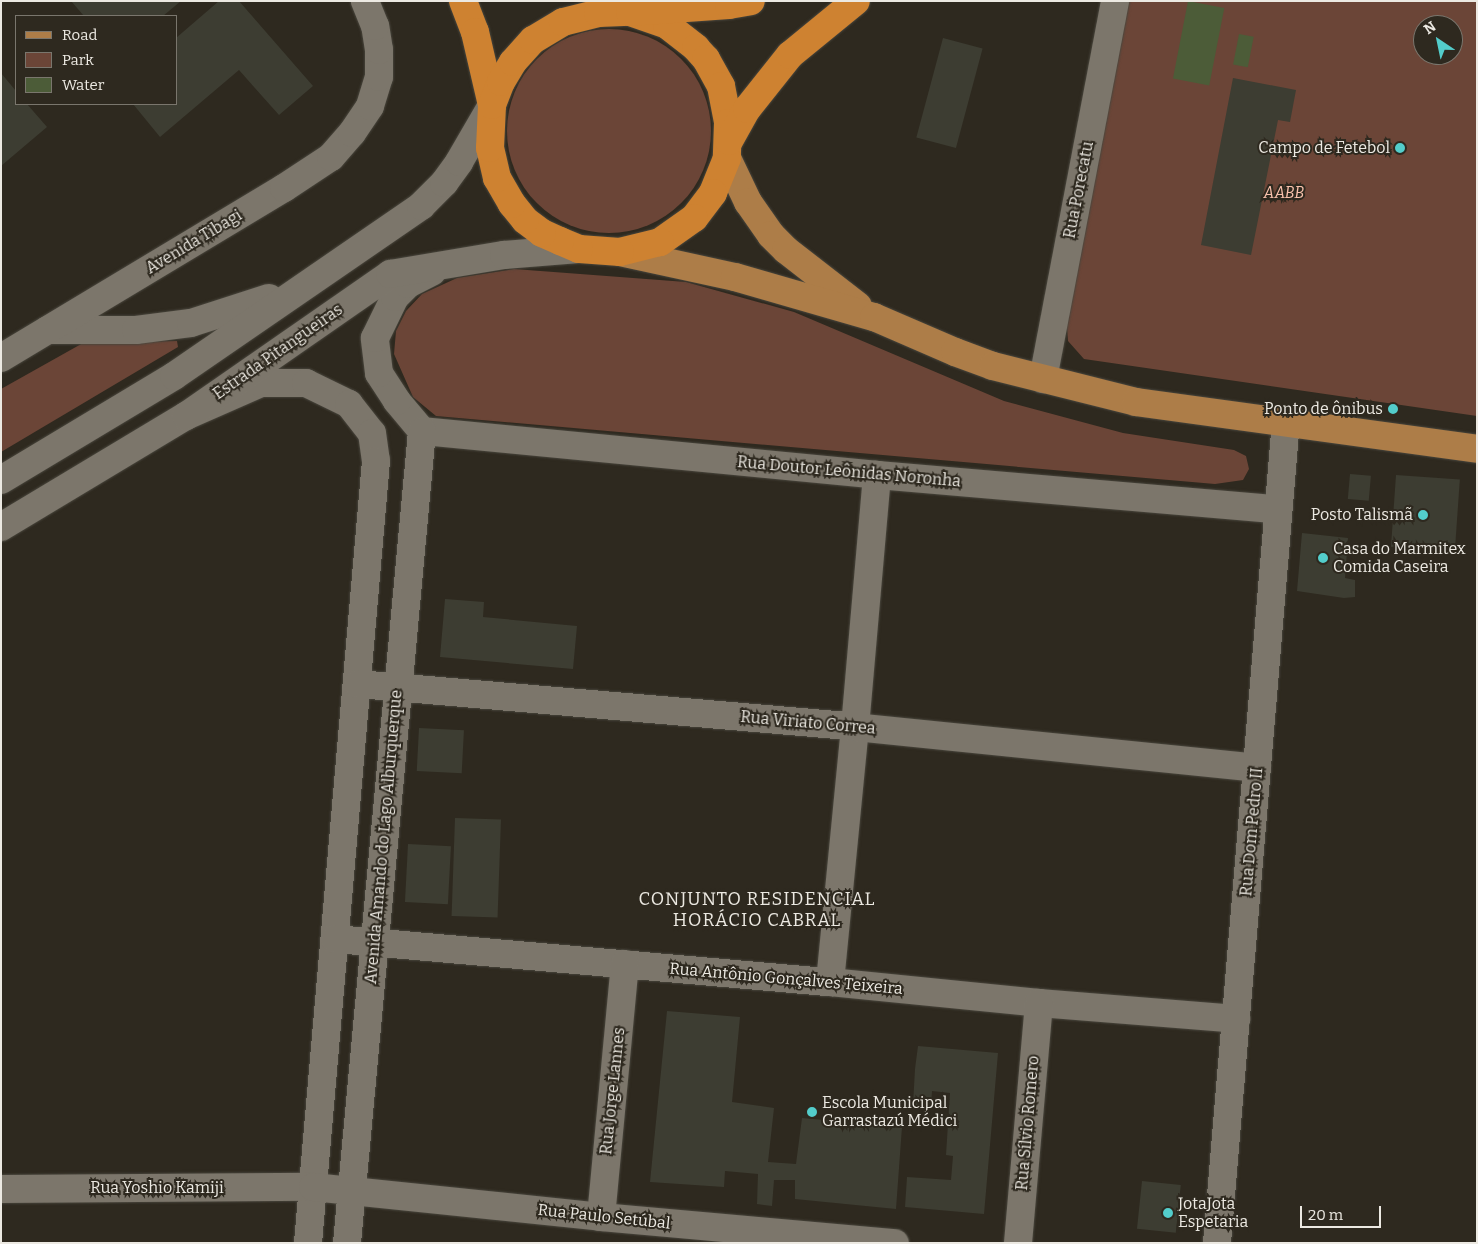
<!DOCTYPE html>
<html>
<head>
<meta charset="utf-8">
<style>
  body { margin:0 }
  #map { position:relative; width:1478px; height:1244px; overflow:hidden; background:#2e291f; font-family:Bitter,serif }
  div>[style] { position:absolute }
  .green>* { inset:0; background:#6b4537 }
  .round { border-radius:50% }
  .water>* { inset:0; background:#4c5c38; transform-origin:0 0 }
  .building>* { inset:0; background:#3d3d32; transform-origin:0 0 }
  .roads { filter:drop-shadow(0 0 1px #49463d) drop-shadow(0 0 1px #49463d) }
  .minor>* { height:28px; margin:-14px; padding:0 14px; transform-origin:14px; border-radius:14px; background:#7c766b }
  .major>* { height:28px; margin:-14px; padding:0 14px; transform-origin:14px; border-radius:14px; background:#ad7d48 }
  .highway>* { height:28px; margin:-14px; padding:0 14px; transform-origin:14px; border-radius:14px; background:#ce8231 }
  .dots>* { width:14px; height:14px; translate:-50% -50%; box-sizing:border-box; border:2px solid #2e291f; border-radius:50% }
  span { translate:-50% -50%; white-space:nowrap; text-align:center; line-height:1.15; -webkit-text-stroke:4px #2e291f; paint-order:stroke }
  .poi-label { font-size:16px; color:#ece9e2 }
  .right { translate:-100% -50%; text-align:right }
  .left { translate:0 -50%; text-align:left }
  .street-label { font-size:16px; color:#ece9e2 }
  .park-label { font-size:16px; color:#f9c2ad; font-style:italic }
  .neighbourhood-label { font-size:18px; color:#ece9e2; letter-spacing:1px }
  .frame { position:absolute; inset:0; border:2px solid #ece9e2; pointer-events:none }
  .legend { position:absolute; left:15px; top:15px; width:162px; height:90px; box-sizing:border-box; background:#2e291f; border:1px solid #7a766d; margin:0; padding:6px 9px; list-style:none; font-size:15px; color:#ece9e2 }
  .legend li { display:flex; align-items:center; gap:10px; height:25px }
  .legend b { width:25px; border:1px solid #7a766d }
  .north { position:absolute; left:1413px; top:15px; width:50px; height:50px; box-sizing:border-box; background:#2e291f; border:1px solid #7a766d; border-radius:50%; rotate:326deg; font-size:14px; font-weight:700; line-height:20px; text-align:center; color:#ece9e2 }
  .north::after { content:''; display:block; margin:auto; width:18px; height:22px; background:#53cdcb; clip-path:polygon(50% 0,100% 100%,50% 72%,0 100%) }
  .scale { position:absolute; left:1300px; top:1206px; width:81px; height:22px; box-sizing:border-box; border:2px solid #ece9e2; border-top:0; padding-left:6px; font-size:15px; line-height:18px; white-space:nowrap; color:#ece9e2; -webkit-text-stroke:4px #2e291f; paint-order:stroke }
</style>
</head>
<body>
<div id="map">
  <div class="green">
    <i style="clip-path:polygon(evenodd,1123px 1px,1477px 1px,1477px 416px,1084px 359px,1068px 341px,1066px 315px,1123px 1px,1423px 25px,1453px 25px,1453px 55px,1423px 55px,1423px 25px)"></i>
    <i class="round" style="left:507px;top:29px;width:204px;height:204px"></i>
    <i style="clip-path:polygon(514px 269px,686px 282px,794px 312px,1004px 401px,1123px 433px,1234px 450px,1246px 456px,1249px 469px,1243px 480px,1215px 484px,436px 416px,413px 397px,394px 354px,396px 331px,406px 311px,422px 294px,457px 278px)"></i>
    <i style="clip-path:polygon(177px 341px,178px 347px,1px 452px,1px 389px,83px 343px)"></i>
  </div>
  <div class="water">
    <i style="left:1188px;top:1px;width:37px;height:79px;rotate:11deg"></i>
    <i style="left:1239px;top:34px;width:15px;height:31px;rotate:11deg"></i>
  </div>
  <div class="building">
    <i style="clip-path:polygon(71px 1px,181px 1px,163px 16px,84px 16px)"></i>
    <i style="clip-path:polygon(219px 1px,239px 1px,313px 86px,279px 115px,239px 70px,160px 137px,133px 104px,176px 104px,176px 38px)"></i>
    <i style="left:943px;top:38px;width:41px;height:103px;rotate:15deg"></i>
    <i style="clip-path:polygon(1px 73px,16px 91px,16px 104px,27px 104px,47px 127px,1px 166px)"></i>
    <i style="clip-path:polygon(1233px 78px,1296px 90px,1290px 122px,1278px 120px,1251px 255px,1201px 245px)"></i>
    <i style="left:1350px;top:474px;width:21px;height:25px;rotate:5deg"></i>
    <i style="left:1396px;top:475px;width:64px;height:72px;rotate:4deg"></i>
    <i style="clip-path:polygon(1302px 533px,1348px 538px,1345px 578px,1355px 580px,1355px 597px,1344px 598px,1297px 591px)"></i>
    <i style="clip-path:polygon(445px 599px,484px 602px,483px 617px,577px 626px,573px 669px,440px 657px)"></i>
    <i style="left:419px;top:728px;width:45px;height:43px;rotate:3deg"></i>
    <i style="left:455px;top:818px;width:46px;height:98px;rotate:2deg"></i>
    <i style="left:408px;top:844px;width:43px;height:58px;rotate:3deg"></i>
    <i style="clip-path:polygon(667px 1011px,740px 1017px,732px 1102px,774px 1108px,768px 1162px,796px 1164px,802px 1118px,902px 1127px,896px 1209px,795px 1199px,795px 1180px,774px 1180px,772px 1206px,757px 1204px,758px 1174px,725px 1171px,724px 1187px,650px 1182px)"></i>
    <i style="clip-path:polygon(918px 1046px,998px 1053px,984px 1214px,905px 1207px,907px 1177px,951px 1180px,953px 1156px,946px 1155px,950px 1093px,932px 1091px,931px 1107px,913px 1105px,915px 1069px)"></i>
    <i style="left:1142px;top:1181px;width:39px;height:48px;rotate:6deg"></i>
  </div>
  <div class="roads">
    <div class="minor">
      <i style="left:48px;top:330px;width:88px"></i>
      <i style="left:136px;top:330px;width:55px;rotate:-7.3deg"></i>
      <i style="left:191px;top:323px;width:82px;rotate:-17.8deg"></i>
      <i style="left:1px;top:358px;width:330px;rotate:-31deg"></i>
      <i style="left:284px;top:188px;width:56px;rotate:-33.4deg"></i>
      <i style="left:331px;top:157px;width:32px;rotate:-49deg"></i>
      <i style="left:352px;top:133px;width:32px;rotate:-56deg"></i>
      <i style="left:370px;top:106px;width:30px;rotate:-73deg"></i>
      <i style="left:379px;top:77px;width:27px;rotate:-90deg"></i>
      <i style="left:379px;top:50px;width:24px;rotate:-99deg"></i>
      <i style="left:375px;top:26px;width:27px;rotate:-112deg"></i>
      <i style="left:1043px;top:379px;width:385px;rotate:-79.2deg"></i>
      <i style="left:186px;top:416px;width:82px;rotate:-23.7deg"></i>
      <i style="left:261px;top:383px;width:45px"></i>
      <i style="left:306px;top:383px;width:48px;rotate:26deg"></i>
      <i style="left:349px;top:404px;width:37px;rotate:52deg"></i>
      <i style="left:372px;top:433px;width:28px;rotate:82deg"></i>
      <i style="left:376px;top:461px;width:785px;rotate:94.97deg"></i>
      <i style="left:422px;top:431px;width:457px;rotate:5.5deg"></i>
      <i style="left:877px;top:475px;width:401px;rotate:4.9deg"></i>
      <i style="left:422px;top:431px;width:39px;rotate:-130deg"></i>
      <i style="left:397px;top:401px;width:33px;rotate:-123deg"></i>
      <i style="left:379px;top:373px;width:35px;rotate:-97deg"></i>
      <i style="left:375px;top:338px;width:46px;rotate:-64deg"></i>
      <i style="left:395px;top:297px;width:18px;rotate:-45deg"></i>
      <i style="left:408px;top:284px;width:27px;rotate:-27deg"></i>
      <i style="left:1px;top:480px;width:202px;rotate:-31deg"></i>
      <i style="left:174px;top:376px;width:300px;rotate:-34.5deg"></i>
      <i style="left:421px;top:206px;width:33px;rotate:-45deg"></i>
      <i style="left:444px;top:183px;width:26px;rotate:-54deg"></i>
      <i style="left:459px;top:162px;width:66px;rotate:-59.9deg"></i>
      <i style="left:1px;top:527px;width:216px;rotate:-31deg"></i>
      <i style="left:186px;top:416px;width:249px;rotate:-34.8deg"></i>
      <i style="left:390px;top:274px;width:116px;rotate:-9.5deg"></i>
      <i style="left:504px;top:255px;width:75px;rotate:-4.6deg"></i>
      <i style="left:358px;top:684px;width:499px;rotate:4.9deg"></i>
      <i style="left:855px;top:727px;width:404px;rotate:5.8deg"></i>
      <i style="left:335px;top:939px;width:497px;rotate:5deg"></i>
      <i style="left:830px;top:982px;width:210px;rotate:5.7deg"></i>
      <i style="left:1039px;top:1003px;width:198px;rotate:4.6deg"></i>
      <i style="left:830px;top:982px;width:256px;rotate:-84.4deg"></i>
      <i style="left:855px;top:727px;width:253px;rotate:-85deg"></i>
      <i style="left:1px;top:1189px;width:312px;rotate:-0.4deg"></i>
      <i style="left:313px;top:1187px;width:290px;rotate:5.9deg"></i>
      <i style="left:601px;top:1217px;width:295px;rotate:5.1deg"></i>
      <i style="left:601px;top:1217px;width:254px;rotate:-84.6deg"></i>
      <i style="left:347px;top:1243px;width:815px;rotate:-84.72deg"></i>
      <i style="left:1018px;top:1243px;width:241px;rotate:-85deg"></i>
      <i style="left:1217px;top:1243px;width:824px;rotate:-85.2deg"></i>
    </div>
    <div class="major">
      <i style="left:727px;top:158px;width:49px;rotate:64.5deg"></i>
      <i style="left:748px;top:202px;width:40px;rotate:55.1deg"></i>
      <i style="left:771px;top:235px;width:21px;rotate:45deg"></i>
      <i style="left:786px;top:250px;width:91px;rotate:37.9deg"></i>
      <i style="left:620px;top:252px;width:118px;rotate:12.3deg"></i>
      <i style="left:735px;top:277px;width:145px;rotate:16.1deg"></i>
      <i style="left:874px;top:317px;width:88px;rotate:23.4deg"></i>
      <i style="left:955px;top:352px;width:40px;rotate:20.2deg"></i>
      <i style="left:993px;top:366px;width:147px;rotate:14.1deg"></i>
      <i style="left:1136px;top:402px;width:344px;rotate:7.8deg"></i>
    </div>
    <div class="highway">
      <i style="left:463px;top:1px;width:33px;rotate:69deg"></i>
      <i style="left:475px;top:32px;width:75px;rotate:76.9deg"></i>
      <i style="left:603px;top:1px;width:29px;rotate:22deg"></i>
      <i style="left:630px;top:12px;width:39px;rotate:19deg"></i>
      <i style="left:667px;top:25px;width:37px;rotate:38deg"></i>
      <i style="left:696px;top:48px;width:15px;rotate:48deg"></i>
      <i style="left:706px;top:59px;width:31px;rotate:61deg"></i>
      <i style="left:721px;top:86px;width:38px;rotate:79deg"></i>
      <i style="left:728px;top:123px;width:35px;rotate:92deg"></i>
      <i style="left:727px;top:158px;width:38px;rotate:112deg"></i>
      <i style="left:713px;top:193px;width:31px;rotate:127deg"></i>
      <i style="left:694px;top:218px;width:42px;rotate:144.8deg"></i>
      <i style="left:660px;top:242px;width:41px;rotate:166deg"></i>
      <i style="left:620px;top:252px;width:41px;rotate:-175.8deg"></i>
      <i style="left:579px;top:249px;width:21px;rotate:-157deg"></i>
      <i style="left:560px;top:241px;width:20px;rotate:-156deg"></i>
      <i style="left:542px;top:233px;width:21px;rotate:-143deg"></i>
      <i style="left:525px;top:220px;width:21px;rotate:-129deg"></i>
      <i style="left:512px;top:204px;width:30px;rotate:-120deg"></i>
      <i style="left:497px;top:178px;width:31px;rotate:-103deg"></i>
      <i style="left:490px;top:148px;width:43px;rotate:-87.3deg"></i>
      <i style="left:492px;top:105px;width:25px;rotate:-69deg"></i>
      <i style="left:501px;top:82px;width:23px;rotate:-59deg"></i>
      <i style="left:513px;top:62px;width:30px;rotate:-48deg"></i>
      <i style="left:533px;top:40px;width:35px;rotate:-31deg"></i>
      <i style="left:563px;top:22px;width:36px;rotate:-14deg"></i>
      <i style="left:598px;top:13px;width:32px;rotate:-2deg"></i>
      <i style="left:630px;top:12px;width:99px;rotate:-4deg"></i>
      <i style="left:729px;top:5px;width:22px;rotate:-10deg"></i>
      <i style="left:729px;top:141px;width:37px;rotate:-61deg"></i>
      <i style="left:747px;top:109px;width:69px;rotate:-51.5deg"></i>
      <i style="left:790px;top:55px;width:85px;rotate:-39.3deg"></i>
    </div>
  </div>
  <div class="dots">
    <i style="left:1400px;top:148px;background:#53cdcb"></i>
    <i style="left:1393px;top:409px;background:#53cdcb"></i>
    <i style="left:1423px;top:515px;background:#53cdcb"></i>
    <i style="left:1323px;top:558px;background:#53cdcb"></i>
    <i style="left:812px;top:1112px;background:#53cdcb"></i>
    <i style="left:1168px;top:1213px;background:#53cdcb"></i>
  </div>
  <div class="poi-label">
    <span class="right" style="left:1390px;top:148px">Campo de Fetebol</span>
    <span class="right" style="left:1383px;top:409px">Ponto de ônibus</span>
    <span class="right" style="left:1413px;top:515px">Posto Talismã</span>
    <span class="left" style="left:1333px;top:558px">Casa do Marmitex<br>Comida Caseira</span>
    <span class="left" style="left:822px;top:1112px">Escola Municipal<br>Garrastazú Médici</span>
    <span class="left" style="left:1178px;top:1213px">JotaJota<br>Espetaria</span>
  </div>
  <div class="street-label">
    <span style="left:1079px;top:190px;rotate:-79deg">Rua Porecatu</span>
    <span style="left:194px;top:242px;rotate:-31deg">Avenida Tibagi</span>
    <span style="left:278px;top:352px;rotate:-35deg">Estrada Pitangueiras</span>
    <span style="left:849px;top:472px;rotate:5deg">Rua Doutor Leônidas Noronha</span>
    <span style="left:808px;top:723px;rotate:5deg">Rua Viriato Correa</span>
    <span style="left:1252px;top:832px;rotate:-85deg">Rua Dom Pedro II</span>
    <span style="left:384px;top:837px;rotate:-85deg">Avenida Amando do Lago Alburquerque</span>
    <span style="left:786px;top:979px;rotate:5deg">Rua Antônio Gonçalves Teixeira</span>
    <span style="left:613px;top:1091px;rotate:-84deg">Rua Jorge Lannes</span>
    <span style="left:1028px;top:1123px;rotate:-85deg">Rua Sílvio Romero</span>
    <span style="left:157px;top:1188px">Rua Yoshio Kamiji</span>
    <span style="left:604px;top:1217px;rotate:6deg">Rua Paulo Setúbal</span>
  </div>
  <div class="park-label">
    <span style="left:1284px;top:193px">AABB</span>
  </div>
  <div class="neighbourhood-label">
    <span style="left:757px;top:910px">CONJUNTO RESIDENCIAL<br>HORÁCIO CABRAL</span>
  </div>
  <div class="frame"></div>
  <ul class="legend">
  <li><b style="height:6px;background:#ad7d48"></b>Road</li>
  <li><b style="height:14px;background:#6b4537"></b>Park</li>
  <li><b style="height:14px;background:#4c5c38"></b>Water</li>
  </ul>
  <div class="north">N</div>
  <div class="scale">20 m</div>
</div>
</body>
</html>
